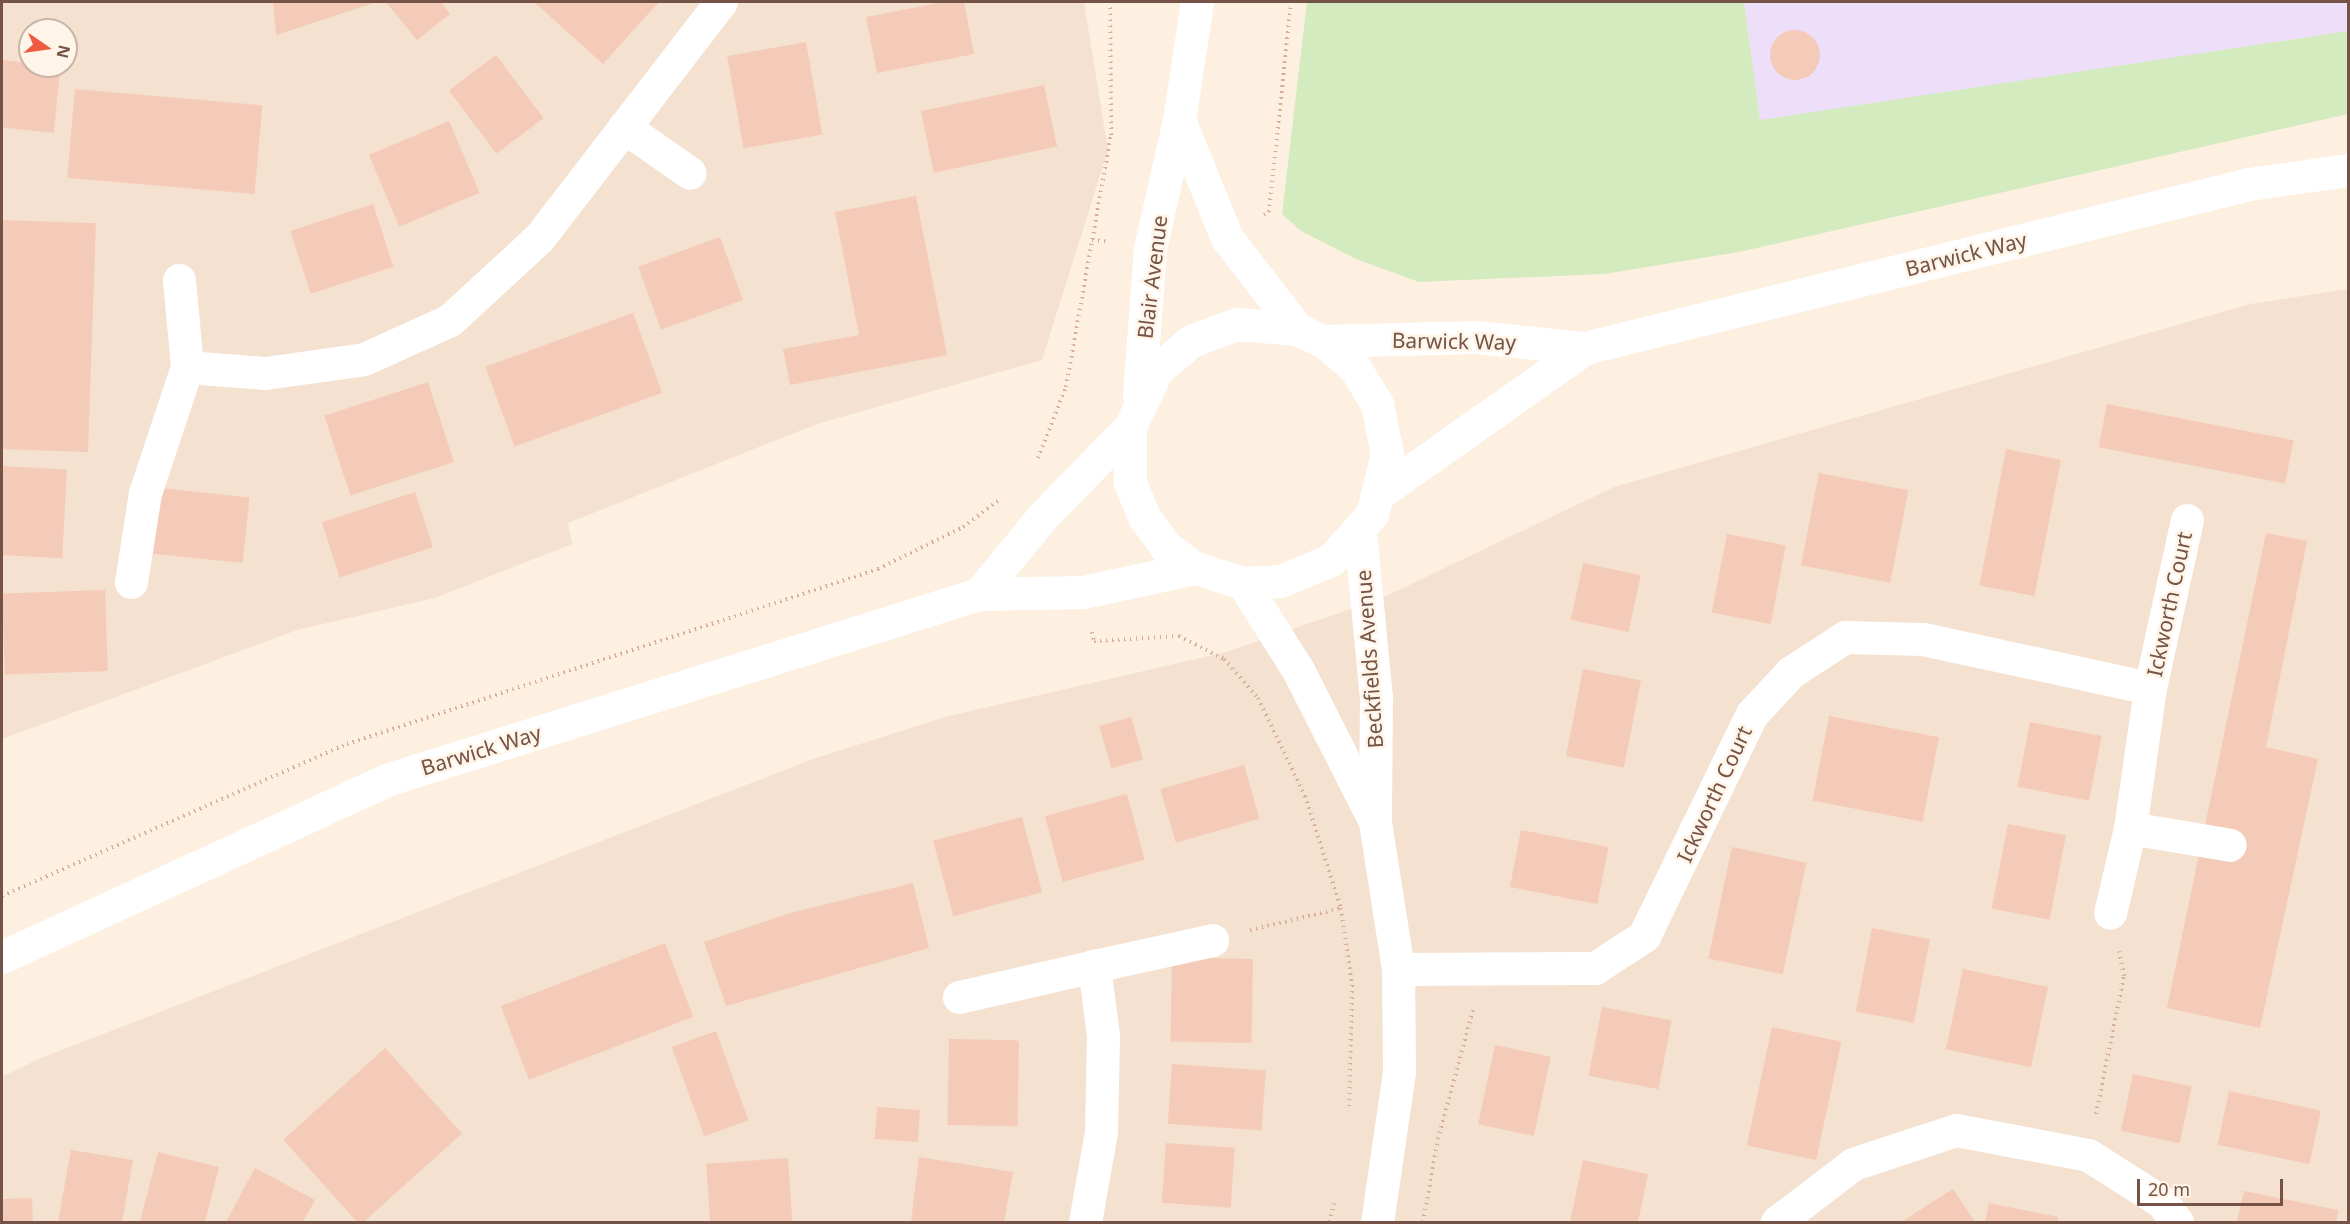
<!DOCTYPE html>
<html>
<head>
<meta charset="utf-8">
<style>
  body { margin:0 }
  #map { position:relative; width:2350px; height:1224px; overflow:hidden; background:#fdf0e1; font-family:"Noto Sans",sans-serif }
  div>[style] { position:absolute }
  .residential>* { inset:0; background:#f5e1cf }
  .education>* { inset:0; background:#eddef9 }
  .green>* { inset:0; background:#d4ebbf }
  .building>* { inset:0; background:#f4cbb8; transform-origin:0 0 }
  .round { border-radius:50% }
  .path>* { height:4px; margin-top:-2px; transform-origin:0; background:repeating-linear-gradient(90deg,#d8ae9b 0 1.5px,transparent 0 6px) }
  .minor>* { height:33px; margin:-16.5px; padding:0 16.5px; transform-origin:16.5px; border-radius:16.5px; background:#fff }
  span { translate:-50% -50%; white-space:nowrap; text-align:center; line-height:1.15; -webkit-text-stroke:5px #fff4e8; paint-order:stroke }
  .street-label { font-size:21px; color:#755447 }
  .frame { position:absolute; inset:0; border:3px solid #755447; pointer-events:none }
  .north { position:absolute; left:18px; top:18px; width:60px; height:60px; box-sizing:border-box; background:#fff4e8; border:2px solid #c8b4a8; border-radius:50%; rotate:103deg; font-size:16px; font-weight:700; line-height:24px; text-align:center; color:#755447 }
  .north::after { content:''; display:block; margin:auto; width:21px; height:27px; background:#ed5a40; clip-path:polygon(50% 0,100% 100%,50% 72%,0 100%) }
  .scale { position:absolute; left:2137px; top:1179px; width:146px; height:27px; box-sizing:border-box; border:3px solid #755447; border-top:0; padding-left:8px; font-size:18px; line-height:21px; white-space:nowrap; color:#755447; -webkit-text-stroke:4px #fff4e8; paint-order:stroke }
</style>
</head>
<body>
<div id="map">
  <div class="residential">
    <i style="clip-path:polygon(evenodd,2px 2px,1084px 2px,1108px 150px,1042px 360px,817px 424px,568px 523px,572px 544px,435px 598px,297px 630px,2px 739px,2px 2px,30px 30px,66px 30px,66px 66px,30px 66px,30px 30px)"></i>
    <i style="clip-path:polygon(2348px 289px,2348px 1222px,2px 1222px,2px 1077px,41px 1058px,813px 759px,945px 717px,1226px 652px,1380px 599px,1614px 487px,2250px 304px)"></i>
  </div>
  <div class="education">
    <i style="clip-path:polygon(1744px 2px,2348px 2px,2348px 31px,1760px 121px)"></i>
  </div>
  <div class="green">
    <i style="clip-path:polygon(1307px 2px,1744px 2px,1760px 120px,2348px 31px,2348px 114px,1739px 252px,1604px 274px,1419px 282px,1356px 259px,1301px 231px,1282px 214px)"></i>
  </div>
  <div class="building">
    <i style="clip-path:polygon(273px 2px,377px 2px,276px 35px)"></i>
    <i style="clip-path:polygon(386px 2px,441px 2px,450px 14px,417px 40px)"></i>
    <i style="clip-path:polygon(534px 2px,659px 2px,603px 64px)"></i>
    <i style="clip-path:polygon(944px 2px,964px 2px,974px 54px,877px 73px,866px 17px)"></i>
    <i class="round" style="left:1770px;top:30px;width:50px;height:50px"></i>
    <i style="left:806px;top:42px;width:94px;height:80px;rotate:80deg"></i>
    <i style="left:496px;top:55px;width:79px;height:59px;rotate:53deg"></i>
    <i style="left:2px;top:60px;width:59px;height:67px;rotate:6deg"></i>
    <i style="left:1044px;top:85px;width:63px;height:126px;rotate:78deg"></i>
    <i style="left:75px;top:89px;width:188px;height:89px;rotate:5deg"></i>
    <i style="left:449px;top:121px;width:78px;height:87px;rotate:67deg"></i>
    <i style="clip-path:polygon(916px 196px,947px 355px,790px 385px,783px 349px,859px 335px,835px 212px)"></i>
    <i style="left:373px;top:204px;width:66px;height:87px;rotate:72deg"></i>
    <i style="left:3px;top:220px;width:93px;height:229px;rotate:2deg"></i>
    <i style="left:720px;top:237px;width:67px;height:87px;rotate:70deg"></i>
    <i style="left:633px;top:313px;width:85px;height:157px;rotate:70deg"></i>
    <i style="left:428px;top:382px;width:84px;height:109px;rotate:72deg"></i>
    <i style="left:2107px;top:404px;width:190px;height:44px;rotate:11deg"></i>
    <i style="left:2006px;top:449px;width:56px;height:139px;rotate:11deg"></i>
    <i style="left:2px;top:466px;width:65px;height:89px;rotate:3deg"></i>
    <i style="left:1819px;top:473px;width:91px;height:94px;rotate:11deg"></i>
    <i style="left:160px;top:488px;width:90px;height:66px;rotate:6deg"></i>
    <i style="left:415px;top:492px;width:58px;height:98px;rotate:72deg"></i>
    <i style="clip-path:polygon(2266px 533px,2307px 541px,2266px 747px,2318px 759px,2260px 1028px,2167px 1008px)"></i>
    <i style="left:1727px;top:534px;width:60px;height:80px;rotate:11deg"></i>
    <i style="left:1583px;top:563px;width:59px;height:58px;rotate:12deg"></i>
    <i style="left:105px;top:590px;width:81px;height:103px;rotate:88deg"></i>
    <i style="left:1583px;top:669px;width:59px;height:89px;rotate:11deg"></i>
    <i style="left:1829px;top:716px;width:112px;height:86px;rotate:11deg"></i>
    <i style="left:1131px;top:717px;width:44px;height:33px;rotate:74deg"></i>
    <i style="left:2030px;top:722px;width:73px;height:66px;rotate:11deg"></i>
    <i style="left:1244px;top:765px;width:56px;height:87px;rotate:74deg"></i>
    <i style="left:1127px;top:794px;width:68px;height:85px;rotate:75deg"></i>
    <i style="left:1022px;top:817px;width:78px;height:92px;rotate:75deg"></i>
    <i style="left:2008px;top:824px;width:59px;height:86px;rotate:11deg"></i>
    <i style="left:1521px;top:830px;width:89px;height:58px;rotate:11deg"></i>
    <i style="left:1732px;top:847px;width:76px;height:114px;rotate:12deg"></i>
    <i style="clip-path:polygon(913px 883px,929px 948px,726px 1006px,704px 942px,790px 913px)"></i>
    <i style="left:1872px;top:928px;width:59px;height:85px;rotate:11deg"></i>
    <i style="left:665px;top:943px;width:79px;height:176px;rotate:69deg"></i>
    <i style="left:1253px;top:959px;width:84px;height:81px;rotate:91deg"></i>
    <i style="left:1963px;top:969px;width:87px;height:82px;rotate:12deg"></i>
    <i style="left:1602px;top:1007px;width:71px;height:70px;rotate:11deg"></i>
    <i style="left:1772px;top:1027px;width:71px;height:121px;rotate:12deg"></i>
    <i style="left:716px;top:1031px;width:95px;height:47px;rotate:70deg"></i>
    <i style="left:949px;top:1039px;width:70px;height:86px;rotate:1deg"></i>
    <i style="left:1495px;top:1045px;width:57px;height:81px;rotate:12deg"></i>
    <i style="left:385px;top:1048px;width:115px;height:137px;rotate:48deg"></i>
    <i style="left:1172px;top:1064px;width:94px;height:60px;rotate:4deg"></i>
    <i style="left:2133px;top:1074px;width:60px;height:58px;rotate:12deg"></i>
    <i style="left:2229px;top:1091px;width:94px;height:55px;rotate:12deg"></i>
    <i style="left:877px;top:1107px;width:43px;height:32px;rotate:4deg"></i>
    <i style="left:1166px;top:1143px;width:69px;height:60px;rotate:4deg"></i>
    <i style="clip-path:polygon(71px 1150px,133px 1160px,122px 1222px,58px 1222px)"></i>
    <i style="clip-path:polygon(158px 1152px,219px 1167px,205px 1222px,140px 1222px)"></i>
    <i style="clip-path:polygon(919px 1157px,1013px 1172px,1004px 1222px,911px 1222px)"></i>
    <i style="left:788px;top:1158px;width:64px;height:82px;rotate:86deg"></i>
    <i style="clip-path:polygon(1583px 1160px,1648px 1174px,1638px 1222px,1570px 1222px)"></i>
    <i style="clip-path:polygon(255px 1168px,315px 1200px,303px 1222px,226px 1222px)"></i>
    <i style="clip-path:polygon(1953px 1189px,1975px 1222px,1901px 1222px)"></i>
    <i style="clip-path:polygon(2244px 1191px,2338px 1210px,2336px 1222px,2237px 1222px)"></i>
    <i style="left:32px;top:1198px;width:24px;height:30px;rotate:88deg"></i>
    <i style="clip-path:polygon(1989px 1203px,2058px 1217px,2057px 1222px,1985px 1222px)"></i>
  </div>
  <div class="path">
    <i style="left:1264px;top:215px;width:6px;rotate:-31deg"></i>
    <i style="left:1269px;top:212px;width:211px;rotate:-84deg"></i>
    <i style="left:1092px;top:240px;width:18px;rotate:6deg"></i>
    <i style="left:1038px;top:458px;width:76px;rotate:-68.5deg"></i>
    <i style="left:1066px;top:387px;width:256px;rotate:-79.9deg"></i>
    <i style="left:1111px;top:135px;width:133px;rotate:-90.4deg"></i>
    <i style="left:1092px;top:632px;width:9px;rotate:77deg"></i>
    <i style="left:1094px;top:641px;width:85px;rotate:-3.4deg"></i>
    <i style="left:1179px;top:636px;width:51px;rotate:27.1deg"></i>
    <i style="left:1224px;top:659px;width:52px;rotate:48.9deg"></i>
    <i style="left:1258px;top:698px;width:109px;rotate:64.4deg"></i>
    <i style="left:1305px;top:796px;width:118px;rotate:72.2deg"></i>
    <i style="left:1341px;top:908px;width:78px;rotate:81.9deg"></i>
    <i style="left:1352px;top:985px;width:121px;rotate:91.4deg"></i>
    <i style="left:2px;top:896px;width:377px;rotate:-23.8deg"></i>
    <i style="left:347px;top:744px;width:559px;rotate:-18.24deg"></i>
    <i style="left:878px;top:569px;width:95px;rotate:-26.3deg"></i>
    <i style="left:963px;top:527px;width:45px;rotate:-36.9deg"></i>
    <i style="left:1250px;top:930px;width:95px;rotate:-13.4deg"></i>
    <i style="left:2096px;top:1114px;width:141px;rotate:-78.5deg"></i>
    <i style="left:2124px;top:976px;width:25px;rotate:-101deg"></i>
    <i style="left:1330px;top:1222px;width:19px;rotate:-78deg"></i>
    <i style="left:1423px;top:1222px;width:84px;rotate:-79.8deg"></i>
    <i style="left:1438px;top:1139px;width:134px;rotate:-74.8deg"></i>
  </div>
  <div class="minor">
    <i style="left:1179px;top:120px;width:127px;rotate:67.9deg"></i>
    <i style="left:1227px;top:238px;width:115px;rotate:52.4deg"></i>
    <i style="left:624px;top:127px;width:80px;rotate:34.9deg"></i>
    <i style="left:179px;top:280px;width:87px;rotate:84.7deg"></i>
    <i style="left:1323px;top:341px;width:42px;rotate:40.2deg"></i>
    <i style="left:1355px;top:368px;width:42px;rotate:58.6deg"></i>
    <i style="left:1377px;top:404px;width:51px;rotate:78.7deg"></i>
    <i style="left:1387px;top:454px;width:62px;rotate:104deg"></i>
    <i style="left:1372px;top:514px;width:62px;rotate:131.7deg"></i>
    <i style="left:1331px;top:560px;width:55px;rotate:157.6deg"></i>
    <i style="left:1280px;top:581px;width:37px;rotate:177deg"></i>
    <i style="left:1243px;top:583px;width:50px;rotate:-162.6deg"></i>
    <i style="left:1195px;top:568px;width:36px;rotate:-144deg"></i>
    <i style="left:1166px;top:547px;width:37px;rotate:-126deg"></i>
    <i style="left:1144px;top:517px;width:38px;rotate:-112deg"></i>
    <i style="left:1130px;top:482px;width:55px;rotate:-90deg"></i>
    <i style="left:1130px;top:427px;width:63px;rotate:-64.7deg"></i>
    <i style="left:1157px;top:370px;width:45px;rotate:-40.5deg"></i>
    <i style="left:1191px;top:341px;width:49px;rotate:-20.3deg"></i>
    <i style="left:1237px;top:324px;width:60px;rotate:4.8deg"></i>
    <i style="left:1297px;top:329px;width:29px;rotate:25deg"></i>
    <i style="left:1323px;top:341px;width:153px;rotate:-1.5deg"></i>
    <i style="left:1476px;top:337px;width:110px;rotate:5.8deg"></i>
    <i style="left:1585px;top:348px;width:684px;rotate:-13.87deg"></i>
    <i style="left:2249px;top:184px;width:100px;rotate:-8deg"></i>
    <i style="left:1139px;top:395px;width:147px;rotate:-85.7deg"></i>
    <i style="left:1150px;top:248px;width:131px;rotate:-77.2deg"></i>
    <i style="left:1179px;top:120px;width:119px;rotate:-81.3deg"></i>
    <i style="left:1381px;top:492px;width:250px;rotate:-35.2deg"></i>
    <i style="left:1360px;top:532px;width:166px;rotate:84.5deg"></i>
    <i style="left:1376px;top:697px;width:125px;rotate:90.5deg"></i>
    <i style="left:1375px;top:822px;width:149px;rotate:81.1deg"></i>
    <i style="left:1398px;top:969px;width:103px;rotate:89.4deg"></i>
    <i style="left:1399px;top:1072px;width:152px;rotate:98.3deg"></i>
    <i style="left:131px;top:582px;width:90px;rotate:-81.1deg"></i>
    <i style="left:145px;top:493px;width:133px;rotate:-71.6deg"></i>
    <i style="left:187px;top:367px;width:78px;rotate:4.4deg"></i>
    <i style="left:265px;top:373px;width:100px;rotate:-8deg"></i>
    <i style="left:364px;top:359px;width:94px;rotate:-24.4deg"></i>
    <i style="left:450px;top:320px;width:121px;rotate:-42.7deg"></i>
    <i style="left:539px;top:238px;width:298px;rotate:-52.4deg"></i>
    <i style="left:1243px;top:583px;width:103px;rotate:57.7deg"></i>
    <i style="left:1298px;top:670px;width:166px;rotate:63.1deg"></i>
    <i style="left:979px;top:594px;width:102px;rotate:-50.6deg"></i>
    <i style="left:1044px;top:515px;width:123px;rotate:-45.7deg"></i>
    <i style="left:2150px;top:688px;width:172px;rotate:-77.6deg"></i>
    <i style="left:2130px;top:828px;width:101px;rotate:9.6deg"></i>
    <i style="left:2px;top:957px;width:426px;rotate:-24.7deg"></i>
    <i style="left:389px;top:779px;width:618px;rotate:-17.41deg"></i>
    <i style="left:979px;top:594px;width:104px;rotate:-1.1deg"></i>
    <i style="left:1083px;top:592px;width:115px;rotate:-12.1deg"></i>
    <i style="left:1398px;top:969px;width:197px;rotate:-0.3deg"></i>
    <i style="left:1595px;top:968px;width:59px;rotate:-33.1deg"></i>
    <i style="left:1644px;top:936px;width:247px;rotate:-64.1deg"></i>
    <i style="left:1752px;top:714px;width:57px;rotate:-47.1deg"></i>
    <i style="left:1791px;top:672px;width:64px;rotate:-32.9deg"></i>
    <i style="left:1845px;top:637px;width:78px;rotate:1.5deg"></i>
    <i style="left:1923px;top:639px;width:232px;rotate:12.2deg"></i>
    <i style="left:2150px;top:688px;width:141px;rotate:98.1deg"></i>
    <i style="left:2130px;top:828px;width:87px;rotate:103.2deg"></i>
    <i style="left:959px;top:997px;width:139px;rotate:-12.9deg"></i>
    <i style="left:1085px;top:1222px;width:91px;rotate:-79.9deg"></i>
    <i style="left:1101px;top:1132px;width:97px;rotate:-88.8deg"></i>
    <i style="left:1103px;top:1035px;width:70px;rotate:-97.4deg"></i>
    <i style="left:1094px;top:966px;width:121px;rotate:-12.4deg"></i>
    <i style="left:1777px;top:1222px;width:96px;rotate:-37.3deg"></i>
    <i style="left:1853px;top:1164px;width:108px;rotate:-18.3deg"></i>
    <i style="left:1956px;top:1130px;width:134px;rotate:10.7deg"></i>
    <i style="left:2088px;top:1155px;width:88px;rotate:32.4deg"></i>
    <i style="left:2162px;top:1202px;width:25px;rotate:53deg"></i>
  </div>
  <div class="street-label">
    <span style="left:1966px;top:254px;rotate:-14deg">Barwick Way</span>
    <span style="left:1152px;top:277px;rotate:-83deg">Blair Avenue</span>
    <span style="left:1454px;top:341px;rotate:1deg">Barwick Way</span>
    <span style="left:2169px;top:604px;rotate:-78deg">Ickworth Court</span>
    <span style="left:1369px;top:659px;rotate:-94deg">Beckfields Avenue</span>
    <span style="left:481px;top:750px;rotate:-17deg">Barwick Way</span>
    <span style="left:1714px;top:794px;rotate:-65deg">Ickworth Court</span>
  </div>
  <div class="frame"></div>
  <div class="north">N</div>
  <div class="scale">20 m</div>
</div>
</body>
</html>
